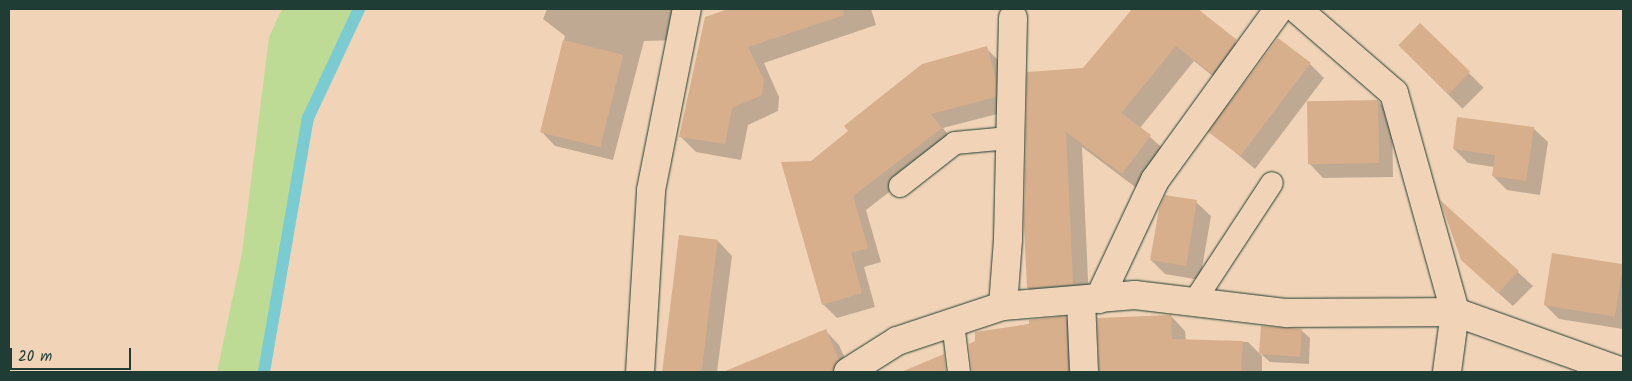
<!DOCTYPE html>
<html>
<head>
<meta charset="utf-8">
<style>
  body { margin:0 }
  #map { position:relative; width:1632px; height:381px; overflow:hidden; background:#f1d4b7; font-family:Kalam,sans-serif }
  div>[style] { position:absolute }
  .green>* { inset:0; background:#bddb94 }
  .shadow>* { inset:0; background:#0003; transform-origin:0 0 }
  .stream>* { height:12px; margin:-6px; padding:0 6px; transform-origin:6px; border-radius:6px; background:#7acbd2 }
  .building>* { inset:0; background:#d8af8c; transform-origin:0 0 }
  .roads { filter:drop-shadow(0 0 1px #1f3d34) drop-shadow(0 0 1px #1f3d34) }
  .lane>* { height:22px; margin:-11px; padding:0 11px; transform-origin:11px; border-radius:11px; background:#f1d4b7 }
  .street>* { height:28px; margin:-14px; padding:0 14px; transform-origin:14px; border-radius:14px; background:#f1d4b7 }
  span { translate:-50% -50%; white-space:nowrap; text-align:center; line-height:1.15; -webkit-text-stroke:4px #f1d4b7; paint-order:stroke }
  .frame { position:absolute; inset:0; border:10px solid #1f3d34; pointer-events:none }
  .scale { position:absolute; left:10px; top:348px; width:121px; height:22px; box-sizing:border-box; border:2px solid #1f3d34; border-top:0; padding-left:6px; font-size:15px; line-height:18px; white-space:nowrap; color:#1f3d34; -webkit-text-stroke:4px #f1d4b7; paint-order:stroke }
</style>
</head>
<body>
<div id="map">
  <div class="green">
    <i style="clip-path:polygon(282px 9px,359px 9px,308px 118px,264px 372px,217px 372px,242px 253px,269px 37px)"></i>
  </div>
  <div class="shadow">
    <i style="clip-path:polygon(547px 9px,694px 9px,682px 40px,644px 41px,613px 160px,555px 146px,541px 131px,565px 36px,543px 19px)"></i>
    <i style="clip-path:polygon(731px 9px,871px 9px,876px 25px,764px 63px,779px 97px,778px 111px,748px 125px,741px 160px,696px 152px,680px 136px,706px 18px)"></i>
    <i style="clip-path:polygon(1133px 9px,1156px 9px,1160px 12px,1163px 9px,1196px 9px,1253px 58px,1230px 90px,1194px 61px,1140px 128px,1167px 152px,1139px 190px,1082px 147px,1089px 301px,1045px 304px,1028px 288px,1025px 226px,1084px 69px)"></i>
    <i style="left:1420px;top:24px;width:90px;height:30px;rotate:45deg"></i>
    <i style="clip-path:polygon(986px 48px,1000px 62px,1009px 111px,943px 128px,954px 142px,866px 210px,881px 262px,864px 267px,875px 307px,837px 318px,823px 304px,811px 163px)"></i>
    <i style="clip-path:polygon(1310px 64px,1324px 78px,1255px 169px,1211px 132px)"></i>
    <i style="clip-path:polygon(1378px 101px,1392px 116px,1393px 177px,1323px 178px,1309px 163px)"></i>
    <i style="clip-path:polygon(1533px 128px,1548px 142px,1540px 195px,1507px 190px,1493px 176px,1494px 167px,1468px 163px,1454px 149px)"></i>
    <i style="clip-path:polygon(1196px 202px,1211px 216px,1200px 280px,1165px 274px,1151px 260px)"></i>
    <i style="clip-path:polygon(1443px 204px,1533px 286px,1513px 306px,1477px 274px)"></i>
    <i style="clip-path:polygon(718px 241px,732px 256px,717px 372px,665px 372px)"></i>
    <i style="clip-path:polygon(1553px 255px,1623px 265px,1623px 329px,1559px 319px,1545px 305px)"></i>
    <i style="clip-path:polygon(1171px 316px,1185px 331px,1186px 340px,1248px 342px,1262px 356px,1262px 327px,1301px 330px,1310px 338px,1309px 364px,1270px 362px,1262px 355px,1262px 372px,1101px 372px)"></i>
    <i style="clip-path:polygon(1066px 318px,1080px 332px,1082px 372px,979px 372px,976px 333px)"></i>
    <i style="clip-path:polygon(825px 330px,839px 345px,851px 372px,772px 372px,765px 356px)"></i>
  </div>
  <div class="stream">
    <i style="left:264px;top:372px;width:258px;rotate:-80.2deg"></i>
    <i style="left:308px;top:118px;width:120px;rotate:-64.9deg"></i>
  </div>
  <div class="building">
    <i style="clip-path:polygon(728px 9px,843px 9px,844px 15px,748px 47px,764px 80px,762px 95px,732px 108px,725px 144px,679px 137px,705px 17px)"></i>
    <i style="clip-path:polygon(1132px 9px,1198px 9px,1237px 40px,1212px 74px,1176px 46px,1121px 113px,1151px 135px,1122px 174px,1066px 132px,1073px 284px,1027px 288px,1024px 226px,1027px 72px,1083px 68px)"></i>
    <i style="left:1420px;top:23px;width:70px;height:31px;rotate:44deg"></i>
    <i style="left:1278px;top:38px;width:41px;height:117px;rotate:37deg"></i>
    <i style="left:563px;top:40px;width:62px;height:95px;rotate:14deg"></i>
    <i style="clip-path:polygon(987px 46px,996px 80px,996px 97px,931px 114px,942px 128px,853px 196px,868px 248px,851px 253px,862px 293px,822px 305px,781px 162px,811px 161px,848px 131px,844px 126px,922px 64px)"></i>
    <i style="left:1378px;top:100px;width:63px;height:71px;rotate:89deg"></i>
    <i style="clip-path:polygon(1457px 117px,1534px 127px,1526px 181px,1492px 176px,1495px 155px,1453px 149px)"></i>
    <i style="clip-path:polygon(1165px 195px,1197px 200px,1186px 266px,1150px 260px,1159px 209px)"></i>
    <i style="clip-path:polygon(1440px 200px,1519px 271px,1498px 293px,1461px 260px)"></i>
    <i style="left:679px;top:235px;width:39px;height:138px;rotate:7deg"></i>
    <i style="left:1552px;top:253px;width:72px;height:53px;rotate:9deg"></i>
    <i style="clip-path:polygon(1171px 315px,1172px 339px,1243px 341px,1241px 372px,1099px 372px,1097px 318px)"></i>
    <i style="clip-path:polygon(1066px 316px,1068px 372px,972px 372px,969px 344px,975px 341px,975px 332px,1029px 324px,1029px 320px)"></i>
    <i style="left:1261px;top:326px;width:41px;height:28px;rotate:4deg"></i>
    <i style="clip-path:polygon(826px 329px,839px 360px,832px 372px,723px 372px)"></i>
    <i style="clip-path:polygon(944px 354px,946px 372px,901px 372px)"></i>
  </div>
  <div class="roads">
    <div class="lane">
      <i style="left:900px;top:186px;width:70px;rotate:-38deg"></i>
      <i style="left:955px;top:143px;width:54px;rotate:-5.3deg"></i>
      <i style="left:1194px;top:302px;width:142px;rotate:-56.8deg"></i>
      <i style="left:953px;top:323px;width:49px;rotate:83deg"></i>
    </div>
    <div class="street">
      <i style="left:1297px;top:9px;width:128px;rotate:40.9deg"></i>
      <i style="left:1394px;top:93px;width:227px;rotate:74.4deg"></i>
      <i style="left:1455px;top:312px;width:61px;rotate:97.6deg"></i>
      <i style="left:1099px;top:299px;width:132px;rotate:-64.8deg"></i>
      <i style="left:1155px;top:180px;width:211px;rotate:-54.1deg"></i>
      <i style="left:1081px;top:300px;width:72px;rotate:87.6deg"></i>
      <i style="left:1003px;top:306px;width:67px;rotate:-85.7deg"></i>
      <i style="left:1008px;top:239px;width:221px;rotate:-88.7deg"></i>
      <i style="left:640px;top:372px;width:182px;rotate:-86.5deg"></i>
      <i style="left:651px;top:190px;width:185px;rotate:-78.8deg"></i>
      <i style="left:848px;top:372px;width:58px;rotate:-32.3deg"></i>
      <i style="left:897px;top:341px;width:112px;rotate:-18.3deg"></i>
      <i style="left:1003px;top:306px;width:132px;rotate:-4.8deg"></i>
      <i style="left:1135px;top:295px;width:153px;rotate:6.8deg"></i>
      <i style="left:1287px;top:313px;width:168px;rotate:-0.3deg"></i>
      <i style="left:1455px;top:312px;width:178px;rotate:19.7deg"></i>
    </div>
  </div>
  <div class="frame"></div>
  <div class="scale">20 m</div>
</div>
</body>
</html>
